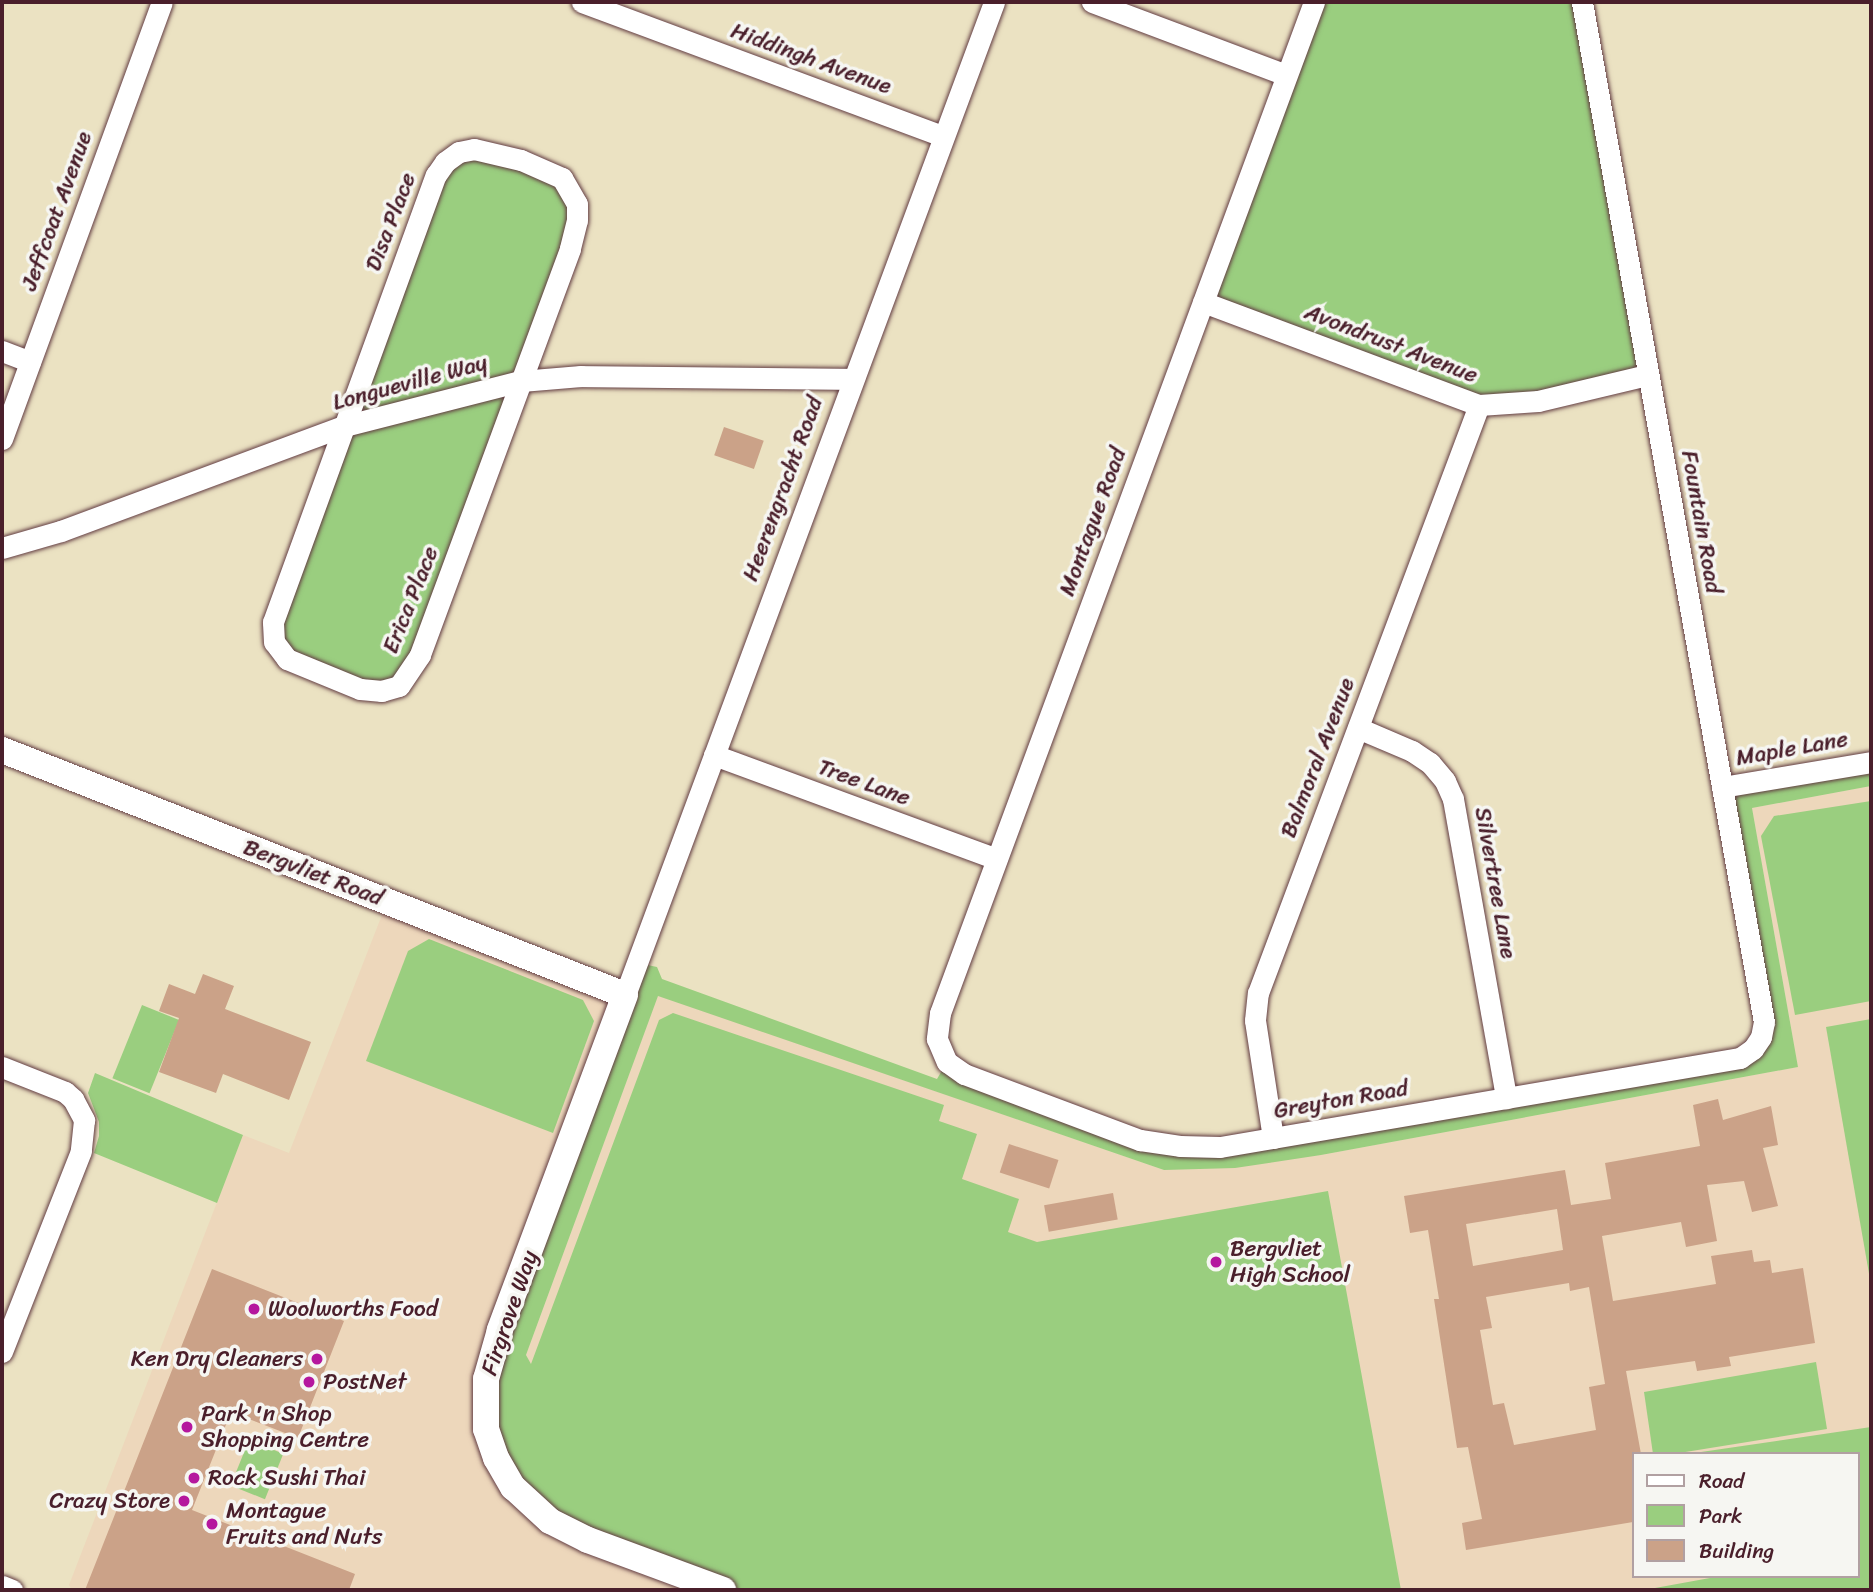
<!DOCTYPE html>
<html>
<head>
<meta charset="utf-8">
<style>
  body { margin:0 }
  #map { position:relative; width:1873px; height:1592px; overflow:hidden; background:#ebe2c2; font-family:Sriracha,sans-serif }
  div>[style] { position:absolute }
  .built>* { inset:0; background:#edd7bb }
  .green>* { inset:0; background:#9ace7f; transform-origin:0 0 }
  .building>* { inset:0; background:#cba288; transform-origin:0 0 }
  .roads { filter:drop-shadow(0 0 2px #623c42) drop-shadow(0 0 2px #623c42) }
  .minor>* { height:21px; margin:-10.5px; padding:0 10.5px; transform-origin:10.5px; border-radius:10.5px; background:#fff }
  .tertiary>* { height:26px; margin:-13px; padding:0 13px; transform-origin:13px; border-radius:13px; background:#fff }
  .dots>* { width:19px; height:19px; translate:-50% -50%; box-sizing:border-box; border:4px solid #f6f6f2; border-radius:50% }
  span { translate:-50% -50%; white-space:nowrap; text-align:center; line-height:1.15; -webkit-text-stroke:7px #f6f6f2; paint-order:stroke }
  .street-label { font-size:23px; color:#4a1f2b }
  .poi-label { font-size:23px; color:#4a1f2b }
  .left { translate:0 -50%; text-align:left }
  .right { translate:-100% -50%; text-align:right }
  .frame { position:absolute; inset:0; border:4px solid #4a1f2b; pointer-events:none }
  .legend { position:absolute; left:1632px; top:1452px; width:228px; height:126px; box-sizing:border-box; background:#f6f6f2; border:2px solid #b1a0a2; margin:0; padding:9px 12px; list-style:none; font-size:21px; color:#4a1f2b }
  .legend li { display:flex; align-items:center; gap:14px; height:35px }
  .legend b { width:35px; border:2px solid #b1a0a2 }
</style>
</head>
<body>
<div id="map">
  <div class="built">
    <i style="clip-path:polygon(1871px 786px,1871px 1554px,1857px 1556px,1857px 1454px,1633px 1454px,1633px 1576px,1731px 1576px,1644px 1590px,858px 1590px,599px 1497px,526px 1355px,658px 995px,1164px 1170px,1321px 1155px,1798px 1067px,1752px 808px)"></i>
    <i style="clip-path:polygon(387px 902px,625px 995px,500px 1330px,723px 1590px,72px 1590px,69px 1585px,243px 1135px,289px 1153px)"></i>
  </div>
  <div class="green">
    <i style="clip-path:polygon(1314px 2px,1583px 2px,1647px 375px,1507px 405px,1203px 302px)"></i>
    <i style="clip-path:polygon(459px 152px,544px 169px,577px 204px,420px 654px,382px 691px,274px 642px,407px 253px)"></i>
    <i style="clip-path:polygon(1871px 762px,1871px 786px,1752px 808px,1798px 1067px,1321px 1155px,1235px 1168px,1164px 1170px,658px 996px,526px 1355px,531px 1364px,659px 1020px,673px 1013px,944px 1105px,939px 1121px,977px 1134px,962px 1179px,1019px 1199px,1008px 1232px,1037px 1242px,1328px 1191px,1401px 1590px,723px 1590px,536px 1511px,484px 1413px,638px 963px,657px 967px,662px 979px,937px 1079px,947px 1062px,1180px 1146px,1740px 1058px,1761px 1037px,1722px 787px)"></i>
    <i style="clip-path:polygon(1871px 801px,1871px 1001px,1795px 1015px,1761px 836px,1774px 816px)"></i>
    <i style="clip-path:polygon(429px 939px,583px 1000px,594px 1021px,553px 1133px,366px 1061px,408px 951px)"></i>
    <i style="left:142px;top:1005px;width:40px;height:79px;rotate:22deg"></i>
    <i style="clip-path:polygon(1871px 1019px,1871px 1285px,1826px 1027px)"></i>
    <i style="clip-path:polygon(95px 1073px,243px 1135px,217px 1203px,94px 1153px,99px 1136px,99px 1122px,88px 1093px)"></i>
    <i style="clip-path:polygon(1816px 1362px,1827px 1429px,1673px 1454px,1653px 1454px,1644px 1392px)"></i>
    <i style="clip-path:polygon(1871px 1427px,1871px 1590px,1644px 1590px,1721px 1576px,1857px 1576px,1857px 1454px,1701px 1452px)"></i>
    <i style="left:249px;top:1440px;width:37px;height:49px;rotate:22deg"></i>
  </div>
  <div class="building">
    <i style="left:724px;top:427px;width:42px;height:30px;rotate:19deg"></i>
    <i style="clip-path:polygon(203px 974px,234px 986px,225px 1009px,311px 1042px,289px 1100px,223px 1074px,216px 1093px,159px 1072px,179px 1018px,159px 1011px,169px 984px,195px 994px)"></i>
    <i style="clip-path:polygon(evenodd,1718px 1099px,1723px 1120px,1771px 1106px,1778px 1145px,1763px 1148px,1778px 1206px,1752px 1212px,1744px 1181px,1707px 1185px,1717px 1241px,1686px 1247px,1681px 1222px,1602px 1236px,1613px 1301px,1716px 1284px,1711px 1256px,1752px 1250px,1754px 1262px,1770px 1260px,1772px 1273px,1803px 1268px,1815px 1343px,1729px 1357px,1731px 1366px,1697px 1371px,1695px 1361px,1626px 1371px,1641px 1454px,1633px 1454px,1633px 1522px,1466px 1550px,1462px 1523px,1482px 1519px,1468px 1447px,1457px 1448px,1434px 1299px,1439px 1299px,1428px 1230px,1410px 1233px,1404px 1196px,1565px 1170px,1571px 1205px,1611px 1199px,1605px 1163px,1700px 1146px,1693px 1105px,1718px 1099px,1557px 1209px,1563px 1250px,1473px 1266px,1466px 1224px,1557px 1209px,1718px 1099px,1569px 1283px,1570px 1291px,1589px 1287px,1605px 1384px,1589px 1387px,1596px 1430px,1514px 1445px,1504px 1403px,1493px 1405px,1480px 1330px,1492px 1328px,1486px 1297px,1569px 1283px)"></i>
    <i style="left:1009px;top:1144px;width:52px;height:30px;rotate:18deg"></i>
    <i style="left:1113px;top:1193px;width:27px;height:70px;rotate:80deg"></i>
    <i style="clip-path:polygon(212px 1269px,344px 1321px,298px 1438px,231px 1412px,192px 1510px,355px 1574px,349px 1590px,85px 1590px)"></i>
  </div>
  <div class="roads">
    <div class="minor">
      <i style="left:582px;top:2px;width:384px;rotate:20.4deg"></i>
      <i style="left:1092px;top:2px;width:207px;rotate:20.6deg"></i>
      <i style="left:1314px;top:2px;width:1078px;rotate:110.3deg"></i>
      <i style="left:940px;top:1013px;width:26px;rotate:97deg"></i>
      <i style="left:937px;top:1039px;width:25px;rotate:67deg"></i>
      <i style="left:947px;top:1062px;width:21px;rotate:35deg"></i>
      <i style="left:964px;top:1074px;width:188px;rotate:20.6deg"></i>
      <i style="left:1140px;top:1140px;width:40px;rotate:8.5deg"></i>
      <i style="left:1180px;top:1146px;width:40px;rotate:1.4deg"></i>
      <i style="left:1220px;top:1147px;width:528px;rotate:-9.71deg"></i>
      <i style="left:1740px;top:1058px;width:16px;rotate:-35deg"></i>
      <i style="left:1753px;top:1049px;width:14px;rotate:-56deg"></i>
      <i style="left:1761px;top:1037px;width:15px;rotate:-79deg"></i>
      <i style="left:1764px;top:1022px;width:1036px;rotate:-100.12deg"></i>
      <i style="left:474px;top:149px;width:48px;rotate:13.2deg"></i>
      <i style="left:521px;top:160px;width:45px;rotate:23.7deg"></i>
      <i style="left:562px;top:178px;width:30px;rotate:60deg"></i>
      <i style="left:577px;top:204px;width:16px;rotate:90deg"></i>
      <i style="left:577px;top:220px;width:30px;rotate:104deg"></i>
      <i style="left:570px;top:249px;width:433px;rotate:110.3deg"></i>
      <i style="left:420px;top:655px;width:37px;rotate:124deg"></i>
      <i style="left:399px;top:686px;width:18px;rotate:164deg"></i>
      <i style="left:382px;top:691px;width:22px;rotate:-175deg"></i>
      <i style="left:360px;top:689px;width:79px;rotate:-157.7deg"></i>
      <i style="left:287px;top:659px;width:21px;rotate:-127deg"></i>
      <i style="left:274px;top:642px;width:20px;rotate:-93deg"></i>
      <i style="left:273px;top:622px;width:476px;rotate:-70deg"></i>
      <i style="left:436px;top:175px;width:16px;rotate:-55deg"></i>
      <i style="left:445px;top:162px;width:17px;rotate:-36deg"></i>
      <i style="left:459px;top:152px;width:15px;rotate:-11deg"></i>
      <i style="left:1203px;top:302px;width:295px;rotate:20.5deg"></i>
      <i style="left:1479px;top:405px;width:59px;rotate:-3.9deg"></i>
      <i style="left:1538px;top:401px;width:112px;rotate:-13.4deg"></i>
      <i style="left:2px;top:351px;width:30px;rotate:21deg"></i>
      <i style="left:2px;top:439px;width:465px;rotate:-69.9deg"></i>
      <i style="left:2px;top:548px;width:61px;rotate:-16.1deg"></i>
      <i style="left:61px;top:531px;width:302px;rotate:-20.4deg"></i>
      <i style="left:344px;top:426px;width:183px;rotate:-14.3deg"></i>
      <i style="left:521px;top:381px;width:60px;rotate:-4.8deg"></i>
      <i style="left:581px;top:376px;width:270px;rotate:0.6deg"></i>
      <i style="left:1358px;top:728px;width:59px;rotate:23.1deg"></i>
      <i style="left:1412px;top:751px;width:22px;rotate:34deg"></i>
      <i style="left:1430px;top:763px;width:23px;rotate:50deg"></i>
      <i style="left:1445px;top:781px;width:20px;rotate:66deg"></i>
      <i style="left:1453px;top:799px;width:304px;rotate:79.9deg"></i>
      <i style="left:714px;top:755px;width:301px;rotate:20.2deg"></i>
      <i style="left:1722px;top:787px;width:151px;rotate:-9.5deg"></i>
      <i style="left:625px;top:995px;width:1059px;rotate:-69.61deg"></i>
      <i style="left:2px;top:1067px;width:68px;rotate:21.6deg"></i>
      <i style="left:65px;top:1092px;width:11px;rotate:41deg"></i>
      <i style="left:73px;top:1099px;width:24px;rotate:62deg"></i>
      <i style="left:84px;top:1120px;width:31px;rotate:96deg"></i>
      <i style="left:81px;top:1151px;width:216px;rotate:111.5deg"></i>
      <i style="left:1273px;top:1138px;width:119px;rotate:-98.7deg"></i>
      <i style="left:1255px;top:1020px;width:27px;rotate:-84deg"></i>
      <i style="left:1258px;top:993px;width:628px;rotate:-69.4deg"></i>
      <i style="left:2px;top:1586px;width:11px;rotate:22deg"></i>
    </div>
    <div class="tertiary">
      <i style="left:2px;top:750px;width:669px;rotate:21.47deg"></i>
      <i style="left:625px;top:995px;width:358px;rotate:110.5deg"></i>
      <i style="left:500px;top:1330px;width:51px;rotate:105.9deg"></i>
      <i style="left:486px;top:1379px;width:50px;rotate:90deg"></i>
      <i style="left:486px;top:1429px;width:31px;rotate:71deg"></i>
      <i style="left:496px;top:1458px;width:34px;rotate:60deg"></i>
      <i style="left:513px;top:1487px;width:50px;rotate:42.6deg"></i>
      <i style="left:550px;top:1521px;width:42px;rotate:26.6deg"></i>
      <i style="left:588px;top:1540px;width:144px;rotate:20.3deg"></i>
    </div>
  </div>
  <div class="dots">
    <i style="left:1216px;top:1262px;background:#b5179e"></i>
    <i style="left:254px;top:1309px;background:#b5179e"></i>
    <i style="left:317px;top:1359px;background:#b5179e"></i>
    <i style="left:309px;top:1382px;background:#b5179e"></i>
    <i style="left:187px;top:1427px;background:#b5179e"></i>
    <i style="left:194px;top:1478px;background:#b5179e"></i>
    <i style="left:184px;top:1501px;background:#b5179e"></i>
    <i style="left:212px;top:1524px;background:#b5179e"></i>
  </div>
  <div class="street-label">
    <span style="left:811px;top:59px;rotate:20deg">Hiddingh Avenue</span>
    <span style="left:57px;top:211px;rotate:-70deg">Jeffcoat Avenue</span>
    <span style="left:391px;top:222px;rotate:-69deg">Disa Place</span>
    <span style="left:1391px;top:344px;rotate:21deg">Avondrust Avenue</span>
    <span style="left:410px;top:383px;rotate:-15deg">Longueville Way</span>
    <span style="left:783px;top:489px;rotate:-70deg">Heerengracht Road</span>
    <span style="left:1093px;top:522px;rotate:-70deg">Montague Road</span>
    <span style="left:1701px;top:522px;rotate:80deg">Fountain Road</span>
    <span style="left:411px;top:600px;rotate:-68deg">Erica Place</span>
    <span style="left:1792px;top:749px;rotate:-10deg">Maple Lane</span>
    <span style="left:1318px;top:758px;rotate:-69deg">Balmoral Avenue</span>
    <span style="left:864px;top:783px;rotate:20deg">Tree Lane</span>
    <span style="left:313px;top:873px;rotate:21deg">Bergvliet Road</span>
    <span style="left:1495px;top:883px;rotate:80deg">Silvertree Lane</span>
    <span style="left:1341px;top:1100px;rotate:-10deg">Greyton Road</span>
    <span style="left:510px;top:1313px;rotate:-71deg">Firgrove Way</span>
  </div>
  <div class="poi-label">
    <span class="left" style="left:1230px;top:1262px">Bergvliet<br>High School</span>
    <span class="left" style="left:268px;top:1309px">Woolworths Food</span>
    <span class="right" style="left:303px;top:1359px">Ken Dry Cleaners</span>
    <span class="left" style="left:323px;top:1382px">PostNet</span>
    <span class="left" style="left:201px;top:1427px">Park 'n Shop<br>Shopping Centre</span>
    <span class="left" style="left:208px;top:1478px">Rock Sushi Thai</span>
    <span class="right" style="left:170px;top:1501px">Crazy Store</span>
    <span class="left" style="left:226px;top:1524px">Montague<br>Fruits and Nuts</span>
  </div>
  <div class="frame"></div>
  <ul class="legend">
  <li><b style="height:9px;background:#fff"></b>Road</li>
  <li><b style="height:19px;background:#9ace7f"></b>Park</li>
  <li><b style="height:19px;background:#cba288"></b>Building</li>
  </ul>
</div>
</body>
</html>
